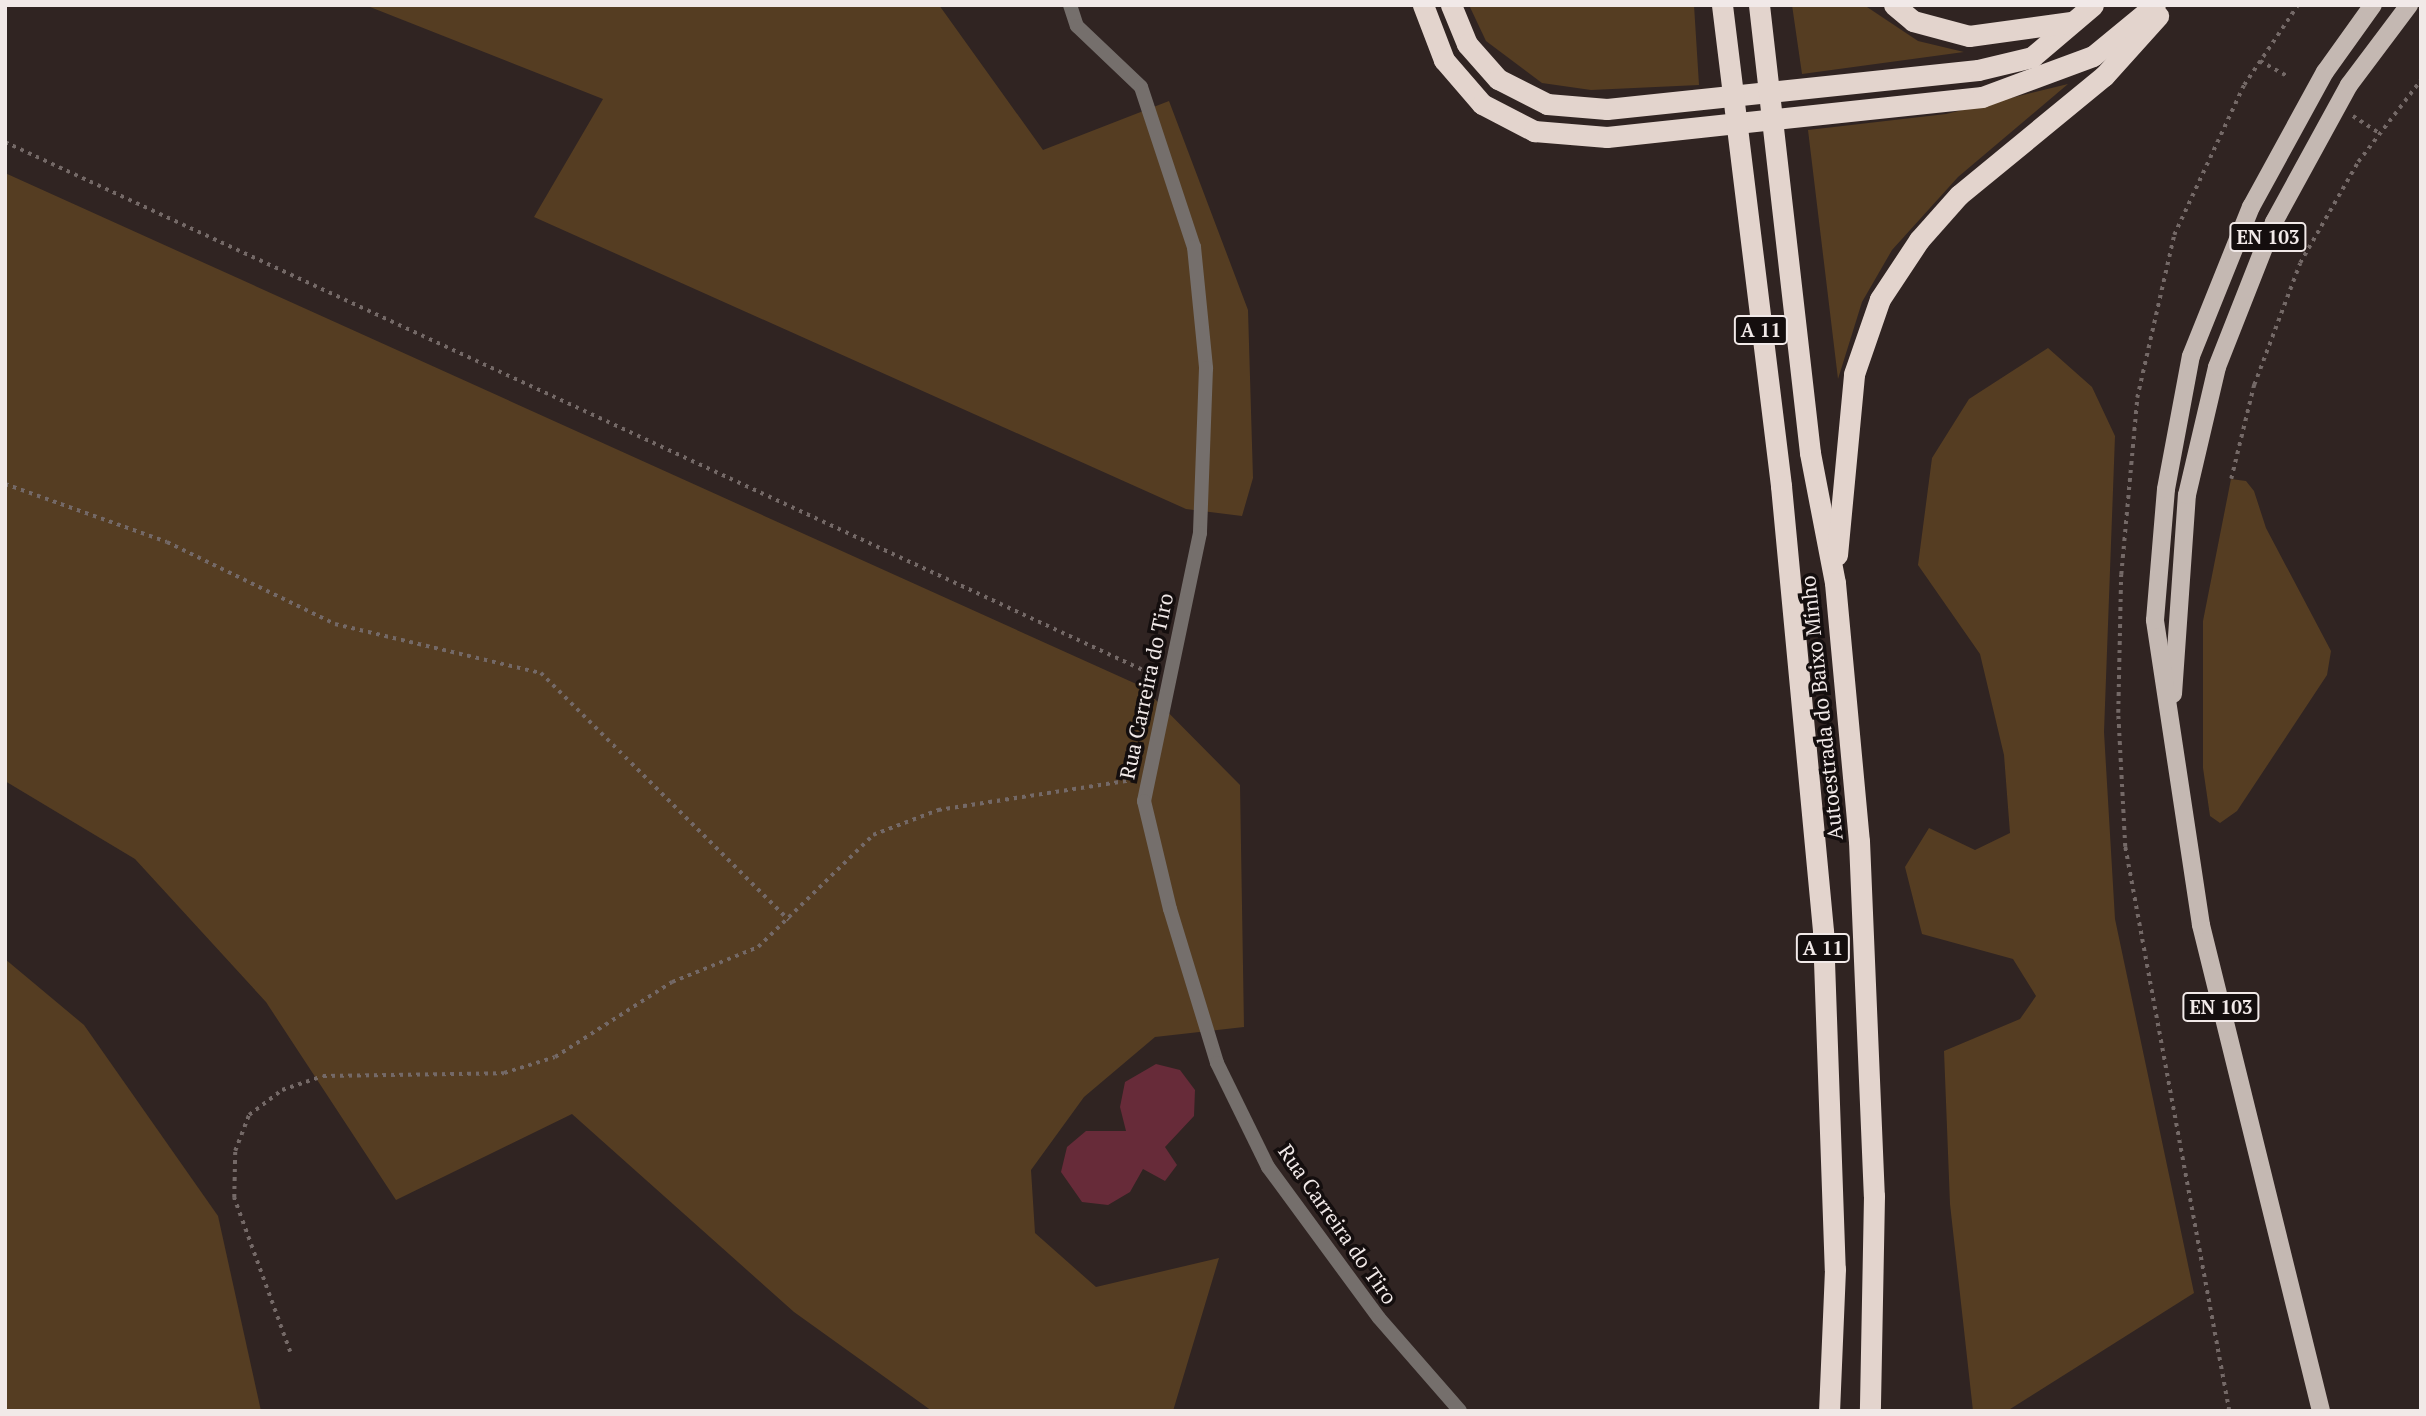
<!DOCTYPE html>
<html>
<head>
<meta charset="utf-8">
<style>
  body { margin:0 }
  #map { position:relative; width:2426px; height:1416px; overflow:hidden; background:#302422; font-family:"PT Serif",serif }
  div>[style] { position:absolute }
  .green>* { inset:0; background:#553d22 }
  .building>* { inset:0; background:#672b39 }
  .path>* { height:3.5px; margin-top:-1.75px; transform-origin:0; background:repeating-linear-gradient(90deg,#746967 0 3.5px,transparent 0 8.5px) }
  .street>* { height:14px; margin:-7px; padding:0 7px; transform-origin:7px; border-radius:7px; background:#756f6c }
  .primary>* { height:18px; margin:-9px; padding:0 9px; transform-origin:9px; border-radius:9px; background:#c4b8b2 }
  .highway>* { height:21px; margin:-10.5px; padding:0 10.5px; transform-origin:10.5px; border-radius:10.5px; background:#e3d4cd }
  span { translate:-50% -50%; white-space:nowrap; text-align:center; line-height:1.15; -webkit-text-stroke:7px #140e0e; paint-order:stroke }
  .shield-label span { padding:2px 5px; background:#140e0e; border:2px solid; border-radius:5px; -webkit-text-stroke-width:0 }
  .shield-label { font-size:19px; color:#f1e9e8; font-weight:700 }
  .street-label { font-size:21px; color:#f1e9e8 }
  .frame { position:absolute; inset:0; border:7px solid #f1e9e8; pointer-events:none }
</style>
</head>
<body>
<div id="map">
  <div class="green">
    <i style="clip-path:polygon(365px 5px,939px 5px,1043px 150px,1169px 101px,1248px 310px,1253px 478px,1242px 516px,1186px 509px,534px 217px,603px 99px)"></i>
    <i style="clip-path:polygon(1469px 5px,1694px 5px,1699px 85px,1591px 90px,1542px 83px,1486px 41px)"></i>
    <i style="clip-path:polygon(1792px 5px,1864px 5px,1918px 41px,1964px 52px,1802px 74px)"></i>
    <i style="clip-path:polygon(2068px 84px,1958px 177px,1892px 250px,1862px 302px,1838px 379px,1808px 130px,1946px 114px)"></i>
    <i style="clip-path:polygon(5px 173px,1143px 687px,1240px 785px,1244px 1027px,1155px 1037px,1084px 1097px,1031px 1170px,1035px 1233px,1096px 1287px,1219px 1258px,1173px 1411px,932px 1411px,794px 1312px,572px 1114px,396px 1200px,266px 1002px,135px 859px,5px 781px)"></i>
    <i style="clip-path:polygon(2048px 348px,2092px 387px,2115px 436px,2104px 732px,2115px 919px,2194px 1293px,2007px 1411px,1973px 1411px,1950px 1204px,1944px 1051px,2020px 1019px,2036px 996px,2013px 959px,1922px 934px,1905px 867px,1929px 828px,1975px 850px,2010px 833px,2004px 755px,1980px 654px,1918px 565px,1932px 458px,1969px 399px)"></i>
    <i style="clip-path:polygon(2231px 479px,2246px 481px,2254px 491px,2266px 528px,2331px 651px,2327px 675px,2237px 811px,2220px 823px,2210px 816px,2203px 768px,2203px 621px)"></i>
    <i style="clip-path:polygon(5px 959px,84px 1025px,218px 1216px,261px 1411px,5px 1411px)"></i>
  </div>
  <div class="building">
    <i style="clip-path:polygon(1156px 1064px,1180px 1070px,1195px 1090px,1194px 1116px,1165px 1147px,1177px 1165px,1165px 1181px,1143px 1169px,1130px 1192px,1108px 1205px,1082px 1202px,1061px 1172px,1067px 1147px,1086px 1131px,1126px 1131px,1120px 1107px,1125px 1082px)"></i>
  </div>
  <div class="path">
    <i style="left:2260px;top:61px;width:31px;rotate:29deg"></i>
    <i style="left:2353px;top:116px;width:31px;rotate:33deg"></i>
    <i style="left:5px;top:142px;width:1269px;rotate:24.89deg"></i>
    <i style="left:2231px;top:479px;width:97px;rotate:-76.3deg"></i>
    <i style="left:2254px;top:385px;width:130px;rotate:-69.3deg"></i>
    <i style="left:2300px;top:263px;width:116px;rotate:-60.1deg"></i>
    <i style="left:2358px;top:162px;width:103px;rotate:-52.5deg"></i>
    <i style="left:5px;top:484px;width:172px;rotate:19.7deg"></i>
    <i style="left:167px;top:542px;width:187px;rotate:26deg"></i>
    <i style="left:335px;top:624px;width:212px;rotate:13.4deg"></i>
    <i style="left:541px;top:673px;width:350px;rotate:44.9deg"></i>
    <i style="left:290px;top:1352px;width:164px;rotate:-110deg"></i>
    <i style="left:234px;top:1198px;width:47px;rotate:-88.8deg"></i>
    <i style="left:235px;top:1151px;width:39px;rotate:-69deg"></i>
    <i style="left:249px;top:1115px;width:41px;rotate:-37.1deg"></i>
    <i style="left:282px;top:1090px;width:43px;rotate:-18.9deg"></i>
    <i style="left:323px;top:1076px;width:181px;rotate:-0.9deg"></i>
    <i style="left:504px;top:1073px;width:53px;rotate:-17.4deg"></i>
    <i style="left:555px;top:1057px;width:139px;rotate:-32.7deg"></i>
    <i style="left:672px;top:982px;width:93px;rotate:-22.1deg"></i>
    <i style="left:758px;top:947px;width:161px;rotate:-44.2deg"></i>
    <i style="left:873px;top:835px;width:70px;rotate:-21deg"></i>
    <i style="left:938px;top:810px;width:195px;rotate:-8.8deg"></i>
    <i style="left:2229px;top:1411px;width:574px;rotate:-100.45deg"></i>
    <i style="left:2125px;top:847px;width:134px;rotate:-93deg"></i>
    <i style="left:2118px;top:713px;width:138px;rotate:-88.8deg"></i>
    <i style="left:2121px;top:575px;width:178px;rotate:-84.8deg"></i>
    <i style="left:2137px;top:398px;width:167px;rotate:-77.2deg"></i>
    <i style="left:2174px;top:235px;width:166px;rotate:-65deg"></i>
    <i style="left:2244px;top:85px;width:97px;rotate:-56deg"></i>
  </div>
  <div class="street">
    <i style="left:1070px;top:5px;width:22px;rotate:72deg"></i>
    <i style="left:1077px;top:26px;width:88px;rotate:43.6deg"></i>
    <i style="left:1141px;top:87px;width:169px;rotate:71.7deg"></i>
    <i style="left:1194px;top:247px;width:122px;rotate:84.3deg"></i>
    <i style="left:1206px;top:368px;width:165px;rotate:92.1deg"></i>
    <i style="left:1200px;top:533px;width:274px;rotate:101.8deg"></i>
    <i style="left:1144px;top:801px;width:111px;rotate:76.5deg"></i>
    <i style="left:1170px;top:909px;width:161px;rotate:73deg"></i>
    <i style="left:1217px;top:1063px;width:116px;rotate:63.9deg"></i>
    <i style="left:1268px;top:1167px;width:187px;rotate:53.7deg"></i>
    <i style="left:1379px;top:1318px;width:123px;rotate:48.9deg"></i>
  </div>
  <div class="primary">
    <i style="left:2173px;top:694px;width:199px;rotate:-86deg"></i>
    <i style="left:2187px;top:495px;width:131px;rotate:-76.8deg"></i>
    <i style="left:2217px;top:367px;width:156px;rotate:-68.5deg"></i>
    <i style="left:2274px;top:222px;width:156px;rotate:-61.3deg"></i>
    <i style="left:2349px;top:85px;width:100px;rotate:-53.1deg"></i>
    <i style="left:2321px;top:1411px;width:501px;rotate:-103.87deg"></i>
    <i style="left:2201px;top:925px;width:308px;rotate:-98.6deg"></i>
    <i style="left:2155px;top:620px;width:131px;rotate:-85.2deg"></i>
    <i style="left:2166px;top:489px;width:135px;rotate:-79.4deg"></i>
    <i style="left:2191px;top:356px;width:161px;rotate:-68.1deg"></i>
    <i style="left:2251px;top:207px;width:154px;rotate:-61.3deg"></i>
    <i style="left:2325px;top:72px;width:82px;rotate:-54.4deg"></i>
  </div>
  <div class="highway">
    <i style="left:1423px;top:5px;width:59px;rotate:69.1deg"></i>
    <i style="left:1444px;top:60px;width:58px;rotate:49.2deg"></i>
    <i style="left:1482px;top:104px;width:59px;rotate:27.4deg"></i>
    <i style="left:1534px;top:131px;width:73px;rotate:4.7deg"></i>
    <i style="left:1607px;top:137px;width:377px;rotate:-6.1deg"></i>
    <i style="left:1982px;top:97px;width:118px;rotate:-20.3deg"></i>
    <i style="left:2093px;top:56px;width:80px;rotate:-39.4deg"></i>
    <i style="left:1451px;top:5px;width:42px;rotate:67.7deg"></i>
    <i style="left:1467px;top:44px;width:47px;rotate:48.5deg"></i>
    <i style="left:1498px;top:79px;width:55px;rotate:27deg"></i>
    <i style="left:1547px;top:104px;width:60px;rotate:4.8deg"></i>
    <i style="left:1607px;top:109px;width:373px;rotate:-6deg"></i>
    <i style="left:1978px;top:70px;width:56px;rotate:-13.5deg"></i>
    <i style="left:2032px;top:57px;width:80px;rotate:-40.4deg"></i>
    <i style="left:1722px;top:5px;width:485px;rotate:83deg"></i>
    <i style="left:1781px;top:486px;width:448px;rotate:84.6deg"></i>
    <i style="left:1823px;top:932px;width:337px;rotate:88deg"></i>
    <i style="left:1835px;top:1269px;width:142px;rotate:92.4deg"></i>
    <i style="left:1759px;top:5px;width:451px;rotate:83.5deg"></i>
    <i style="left:1810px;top:453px;width:132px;rotate:79.1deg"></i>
    <i style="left:1835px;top:583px;width:259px;rotate:84.7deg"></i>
    <i style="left:1859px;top:841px;width:355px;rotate:87.6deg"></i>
    <i style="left:1874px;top:1196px;width:215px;rotate:91.1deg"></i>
    <i style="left:1894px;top:5px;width:25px;rotate:40deg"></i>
    <i style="left:1913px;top:21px;width:58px;rotate:15deg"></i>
    <i style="left:1969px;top:36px;width:103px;rotate:-7.8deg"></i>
    <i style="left:1837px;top:555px;width:182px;rotate:-84.6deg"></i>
    <i style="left:1854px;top:374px;width:79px;rotate:-70.9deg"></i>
    <i style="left:1880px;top:299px;width:71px;rotate:-56.5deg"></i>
    <i style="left:1919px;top:240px;width:60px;rotate:-48.4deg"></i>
    <i style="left:1959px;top:195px;width:188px;rotate:-39.4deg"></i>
    <i style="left:2104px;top:76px;width:81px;rotate:-48deg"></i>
  </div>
  <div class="shield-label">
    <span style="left:2268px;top:237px">EN 103</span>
    <span style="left:1761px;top:330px">A 11</span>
    <span style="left:1823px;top:948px">A 11</span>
    <span style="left:2221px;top:1007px">EN 103</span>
  </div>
  <div class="street-label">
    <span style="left:1146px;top:686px;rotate:-78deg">Rua Carreira do Tiro</span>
    <span style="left:1821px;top:708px;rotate:-96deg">Autoestrada do Baixo Minho</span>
    <span style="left:1338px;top:1224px;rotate:55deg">Rua Carreira do Tiro</span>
  </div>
  <div class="frame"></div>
</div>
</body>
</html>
